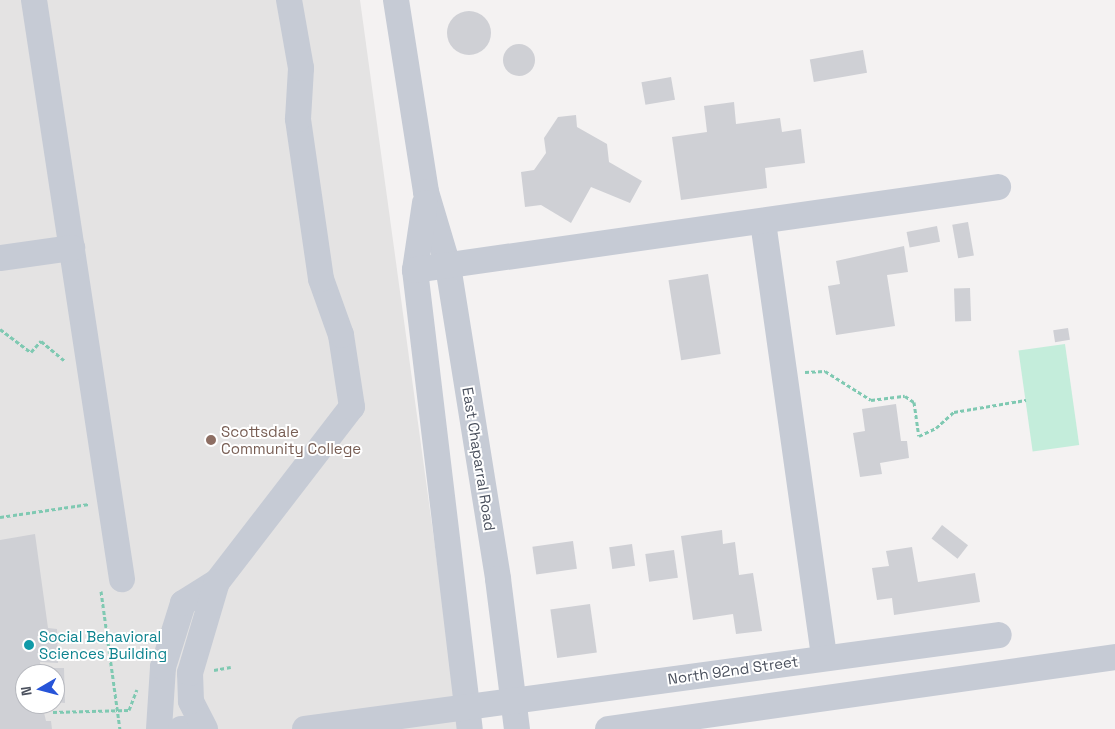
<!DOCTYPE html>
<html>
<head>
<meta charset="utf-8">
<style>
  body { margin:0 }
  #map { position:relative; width:1115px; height:729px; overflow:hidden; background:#f4f2f2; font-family:"Space Grotesk",sans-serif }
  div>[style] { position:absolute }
  .education>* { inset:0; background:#e4e3e3 }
  .green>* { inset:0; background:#c4eddb; transform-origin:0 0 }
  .building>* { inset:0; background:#cfd0d5; transform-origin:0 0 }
  .round { border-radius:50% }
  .path>* { height:3px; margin-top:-1.5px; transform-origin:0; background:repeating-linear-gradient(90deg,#7fc9b2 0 4px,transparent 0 6.5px) }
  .minor>* { height:26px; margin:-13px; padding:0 13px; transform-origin:13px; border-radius:13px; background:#c6cbd5 }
  .dots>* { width:14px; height:14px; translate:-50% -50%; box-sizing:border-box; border:2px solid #fff; border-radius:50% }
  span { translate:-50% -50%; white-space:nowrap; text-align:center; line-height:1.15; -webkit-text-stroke:4px #fff; paint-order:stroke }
  .education-label { font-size:15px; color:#785e54 }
  .left { translate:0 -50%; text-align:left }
  .street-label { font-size:15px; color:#4b515e }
  .culture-label { font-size:15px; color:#0d838f }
  .north { position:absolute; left:15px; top:664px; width:50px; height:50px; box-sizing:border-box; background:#fff; border:1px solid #b7b9bf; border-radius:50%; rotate:262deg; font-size:14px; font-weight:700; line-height:20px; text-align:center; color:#4b515e }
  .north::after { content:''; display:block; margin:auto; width:18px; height:22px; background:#2754d8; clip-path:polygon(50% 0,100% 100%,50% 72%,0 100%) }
</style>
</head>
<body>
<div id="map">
  <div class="education">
    <i style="clip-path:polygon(evenodd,0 0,360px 0,460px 729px,0 729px,0 0,25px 674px,55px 674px,55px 704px,25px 704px,25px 674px)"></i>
  </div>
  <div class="green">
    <i style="left:1065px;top:344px;width:102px;height:47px;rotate:82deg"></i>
  </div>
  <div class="building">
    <i class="round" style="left:447px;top:11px;width:44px;height:44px"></i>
    <i class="round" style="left:503px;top:44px;width:32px;height:32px"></i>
    <i style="left:863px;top:50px;width:23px;height:54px;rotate:80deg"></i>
    <i style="left:671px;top:77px;width:23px;height:30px;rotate:80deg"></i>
    <i style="clip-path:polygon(734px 102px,736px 124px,780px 118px,782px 132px,801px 129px,805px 163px,765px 168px,767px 188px,681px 200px,672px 137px,707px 132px,704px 106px)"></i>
    <i style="clip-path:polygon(576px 115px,577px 127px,607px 144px,609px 162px,642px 181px,630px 203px,591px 187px,571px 223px,541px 205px,525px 207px,521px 172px,534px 170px,546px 153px,544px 138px,558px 117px)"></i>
    <i style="left:968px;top:222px;width:34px;height:16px;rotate:80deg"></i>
    <i style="left:937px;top:226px;width:16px;height:31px;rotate:79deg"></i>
    <i style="clip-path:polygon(904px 246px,908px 272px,887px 275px,895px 326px,836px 335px,828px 286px,840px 284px,836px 261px)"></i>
    <i style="left:708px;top:274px;width:81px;height:40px;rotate:81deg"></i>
    <i style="left:970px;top:288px;width:33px;height:16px;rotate:88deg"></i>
    <i style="left:1068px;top:328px;width:12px;height:15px;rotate:81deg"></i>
    <i style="clip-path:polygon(896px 404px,901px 441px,907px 441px,909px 458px,880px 463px,882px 474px,860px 477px,853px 433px,865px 431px,862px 409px)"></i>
    <i style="left:942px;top:525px;width:33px;height:17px;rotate:38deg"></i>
    <i style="clip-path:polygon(722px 530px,723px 544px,735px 542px,739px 575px,753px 573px,762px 631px,736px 634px,733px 614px,693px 620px,681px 536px)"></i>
    <i style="clip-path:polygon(35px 534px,48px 628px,57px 629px,58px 663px,40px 662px,41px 668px,64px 668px,65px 703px,55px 702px,55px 674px,25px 674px,25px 704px,42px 704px,46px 721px,51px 721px,52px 729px,0 729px,0 540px)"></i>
    <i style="left:573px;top:541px;width:28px;height:41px;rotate:82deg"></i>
    <i style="left:632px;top:544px;width:22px;height:23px;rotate:82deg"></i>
    <i style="clip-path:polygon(912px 547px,918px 582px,975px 573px,980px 602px,894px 615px,892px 598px,877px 600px,872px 568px,889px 566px,886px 551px)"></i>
    <i style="left:674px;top:550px;width:28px;height:29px;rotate:82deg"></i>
    <i style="left:590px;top:604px;width:49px;height:40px;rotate:82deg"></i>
  </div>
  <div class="path">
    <i style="left:0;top:329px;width:39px;rotate:37deg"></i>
    <i style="left:31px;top:352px;width:15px;rotate:-48deg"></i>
    <i style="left:41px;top:341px;width:31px;rotate:40deg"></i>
    <i style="left:805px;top:372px;width:20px;rotate:-3deg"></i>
    <i style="left:825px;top:371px;width:54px;rotate:32.2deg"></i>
    <i style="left:871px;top:400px;width:34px;rotate:-7deg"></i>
    <i style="left:905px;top:396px;width:11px;rotate:34deg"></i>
    <i style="left:914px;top:402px;width:34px;rotate:82deg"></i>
    <i style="left:919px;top:436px;width:19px;rotate:-25deg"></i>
    <i style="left:936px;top:428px;width:24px;rotate:-42deg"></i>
    <i style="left:954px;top:412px;width:73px;rotate:-9.5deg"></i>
    <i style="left:0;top:517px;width:90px;rotate:-8.3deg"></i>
    <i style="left:101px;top:591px;width:139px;rotate:82.2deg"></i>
    <i style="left:214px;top:670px;width:17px;rotate:-10deg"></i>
    <i style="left:53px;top:712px;width:76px;rotate:-1.5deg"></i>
    <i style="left:129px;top:710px;width:22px;rotate:-69deg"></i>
  </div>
  <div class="minor">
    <i style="left:34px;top:0;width:586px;rotate:81.36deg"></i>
    <i style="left:396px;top:0;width:194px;rotate:81.1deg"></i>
    <i style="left:426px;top:192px;width:77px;rotate:73.4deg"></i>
    <i style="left:448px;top:266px;width:317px;rotate:80.9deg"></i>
    <i style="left:498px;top:579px;width:151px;rotate:82.8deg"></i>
    <i style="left:425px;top:203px;width:68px;rotate:98.5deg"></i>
    <i style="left:415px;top:270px;width:462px;rotate:83.2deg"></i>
    <i style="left:763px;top:222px;width:439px;rotate:82deg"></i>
    <i style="left:0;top:258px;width:73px;rotate:-7.9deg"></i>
    <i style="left:415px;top:270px;width:589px;rotate:-8.1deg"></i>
    <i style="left:159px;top:729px;width:62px;rotate:-86.3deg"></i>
    <i style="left:163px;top:667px;width:67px;rotate:-72.6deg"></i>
    <i style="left:183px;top:603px;width:40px;rotate:-32deg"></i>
    <i style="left:217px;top:582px;width:221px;rotate:-52.4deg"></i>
    <i style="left:352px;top:407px;width:73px;rotate:-98.7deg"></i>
    <i style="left:341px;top:335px;width:59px;rotate:-109.7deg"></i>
    <i style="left:321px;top:279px;width:162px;rotate:-98.2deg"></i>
    <i style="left:298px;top:119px;width:51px;rotate:-86.6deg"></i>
    <i style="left:301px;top:68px;width:69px;rotate:-100deg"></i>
    <i style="left:181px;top:729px;width:16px"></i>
    <i style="left:205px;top:729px;width:31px;rotate:-117deg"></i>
    <i style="left:191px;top:701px;width:28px;rotate:-92deg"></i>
    <i style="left:190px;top:673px;width:95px;rotate:-73.5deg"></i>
    <i style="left:305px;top:729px;width:700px;rotate:-7.71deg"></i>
    <i style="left:608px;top:729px;width:512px;rotate:-8.08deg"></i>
  </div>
  <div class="dots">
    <i style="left:211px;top:440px;background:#8d6e63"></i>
    <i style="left:29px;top:645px;background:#0f9aa8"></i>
  </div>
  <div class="education-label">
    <span class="left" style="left:221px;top:440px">Scottsdale<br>Community College</span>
  </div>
  <div class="street-label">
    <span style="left:479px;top:459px;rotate:81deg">East Chaparral Road</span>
    <span style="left:733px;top:670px;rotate:-8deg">North 92nd Street</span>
  </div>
  <div class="culture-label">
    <span class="left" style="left:39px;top:645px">Social Behavioral<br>Sciences Building</span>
  </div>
  <div class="north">N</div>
</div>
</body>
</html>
